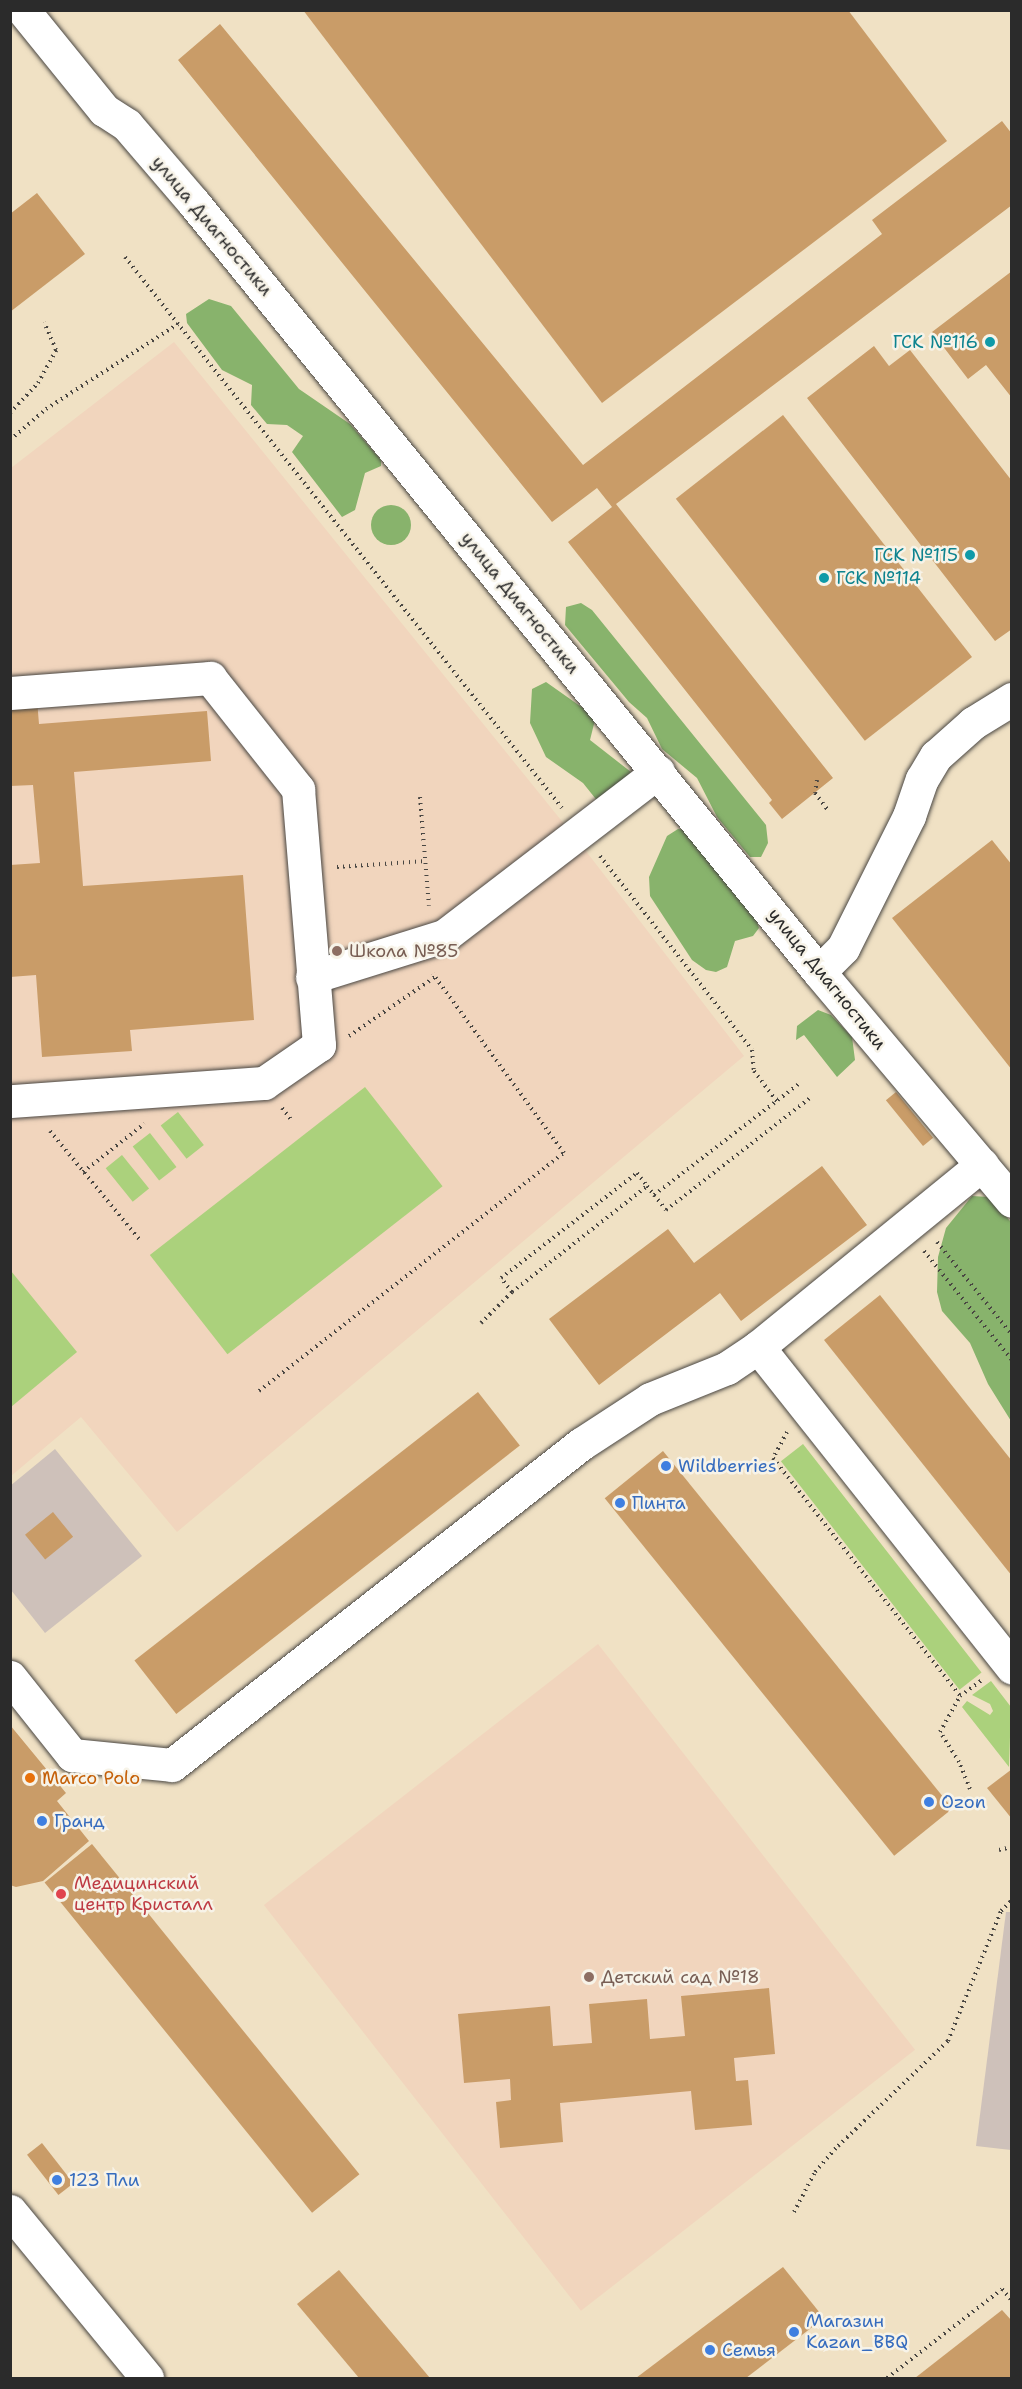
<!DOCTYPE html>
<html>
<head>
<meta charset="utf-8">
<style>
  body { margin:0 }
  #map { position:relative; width:1022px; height:2389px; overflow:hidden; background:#f0e1c4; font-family:"Shantell Sans",sans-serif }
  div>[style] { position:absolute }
  .built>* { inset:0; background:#f1d5bd; transform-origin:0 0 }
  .industrial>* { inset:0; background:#cec1ba }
  .green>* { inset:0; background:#abd17c; transform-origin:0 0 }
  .forest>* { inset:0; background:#88b36c }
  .round { border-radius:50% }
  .building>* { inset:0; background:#c99c68; transform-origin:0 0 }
  .path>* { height:4px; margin-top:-2px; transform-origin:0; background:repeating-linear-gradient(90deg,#494642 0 1.5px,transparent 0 6px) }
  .roads { filter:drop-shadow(0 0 2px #494642) drop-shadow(0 0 2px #494642) }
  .minor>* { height:33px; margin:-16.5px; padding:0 16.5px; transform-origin:16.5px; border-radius:16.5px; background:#fff }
  .major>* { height:33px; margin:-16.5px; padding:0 16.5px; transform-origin:16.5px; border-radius:16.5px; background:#fff }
  .dots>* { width:16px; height:16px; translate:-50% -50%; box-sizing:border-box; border:3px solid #f7f3e8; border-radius:50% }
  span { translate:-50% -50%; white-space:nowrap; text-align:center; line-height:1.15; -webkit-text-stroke:5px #f7f3e8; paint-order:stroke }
  .street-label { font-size:18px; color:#2b2b2b }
  .culture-label { font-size:18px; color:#0d838f }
  .right { translate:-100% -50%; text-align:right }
  .left { translate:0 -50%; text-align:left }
  .education-label { font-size:18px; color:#785e54 }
  .shop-label { font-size:18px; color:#366cbe }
  .food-label { font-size:18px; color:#c56008 }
  .health-label { font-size:18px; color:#be3a42 }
  .frame { position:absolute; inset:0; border:12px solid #2b2b2b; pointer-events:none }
</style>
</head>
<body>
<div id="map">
  <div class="built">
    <i style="clip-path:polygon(174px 342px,582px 846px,744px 1056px,177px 1532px,81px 1417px,11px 1476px,11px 468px)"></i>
    <i style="left:598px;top:1644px;width:515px;height:424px;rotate:52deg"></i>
  </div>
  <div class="industrial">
    <i style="clip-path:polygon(55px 1449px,142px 1556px,45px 1633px,11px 1590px,10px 1486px)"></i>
    <i style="clip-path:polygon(1006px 1912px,1012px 1912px,1011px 2150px,976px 2146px)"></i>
  </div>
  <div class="green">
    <i style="left:365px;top:1087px;width:126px;height:273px;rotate:52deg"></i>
    <i style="left:178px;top:1112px;width:42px;height:22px;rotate:52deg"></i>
    <i style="left:150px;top:1133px;width:43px;height:22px;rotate:52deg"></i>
    <i style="left:122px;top:1155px;width:43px;height:21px;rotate:51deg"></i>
    <i style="clip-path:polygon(11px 1271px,77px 1352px,11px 1407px,10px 1407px)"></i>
    <i style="left:803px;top:1444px;width:290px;height:28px;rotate:52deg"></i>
    <i style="clip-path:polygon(991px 1681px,1011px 1707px,1009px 1767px,962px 1707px,967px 1701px,990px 1715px,993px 1711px,990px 1704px,972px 1695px)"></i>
  </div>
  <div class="forest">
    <i style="clip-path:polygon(209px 299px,231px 306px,299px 389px,350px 424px,381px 460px,381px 466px,365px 473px,355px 510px,342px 517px,292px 452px,303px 436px,287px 425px,267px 424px,251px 405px,252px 385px,222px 370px,187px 323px,186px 314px)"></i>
    <i class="round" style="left:371px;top:505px;width:40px;height:40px"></i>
    <i style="clip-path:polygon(581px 603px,592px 610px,766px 825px,768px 843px,761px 857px,750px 857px,717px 817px,697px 778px,662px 749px,647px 718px,629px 702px,565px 625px,566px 607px)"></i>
    <i style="clip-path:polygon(546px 682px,590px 713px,595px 720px,590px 740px,631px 772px,599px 803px,583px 783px,546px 757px,530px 723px,532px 689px)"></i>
    <i style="clip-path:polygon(678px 829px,686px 830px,755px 916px,759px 928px,753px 936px,735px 941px,727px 967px,716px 972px,706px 970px,692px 960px,650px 896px,649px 877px,667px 836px)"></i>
    <i style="clip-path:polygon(818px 1010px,831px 1015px,852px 1037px,855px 1060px,837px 1077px,804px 1035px,796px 1040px,797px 1026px)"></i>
    <i style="clip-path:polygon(972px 1196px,989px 1197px,1011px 1222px,1011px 1421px,988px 1384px,970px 1343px,942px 1311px,937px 1292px,938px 1257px,946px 1228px)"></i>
  </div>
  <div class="building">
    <i style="clip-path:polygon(303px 10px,848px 10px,947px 141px,602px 403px)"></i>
    <i style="clip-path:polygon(220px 24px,583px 465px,882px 234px,872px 220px,1002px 121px,1012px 134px,1012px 205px,616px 504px,833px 778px,782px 819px,769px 803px,772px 800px,568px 542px,612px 507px,597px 488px,552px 522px,178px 60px)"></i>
    <i style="clip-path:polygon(37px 193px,85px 254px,10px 312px,10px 214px)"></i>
    <i style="clip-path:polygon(1012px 271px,1012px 398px,986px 365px,968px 379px,932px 332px)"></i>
    <i style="clip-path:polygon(874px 346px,889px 366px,910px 350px,1012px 481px,1012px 629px,995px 641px,807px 398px)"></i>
    <i style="left:783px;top:415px;width:307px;height:136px;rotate:52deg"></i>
    <i style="clip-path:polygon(37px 700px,39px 724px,207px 711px,211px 761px,74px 772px,83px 886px,243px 875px,254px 1020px,130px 1030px,132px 1051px,42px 1057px,36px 975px,10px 977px,10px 865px,40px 863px,33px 785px,10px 786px,10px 702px)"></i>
    <i style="clip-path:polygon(992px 840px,1012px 865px,1012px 1070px,892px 918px)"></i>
    <i style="left:896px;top:1092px;width:59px;height:13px;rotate:51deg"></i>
    <i style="clip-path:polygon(822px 1166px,867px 1225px,741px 1321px,720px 1293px,599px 1385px,549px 1319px,668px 1229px,694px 1263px)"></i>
    <i style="clip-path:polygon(880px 1295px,1012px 1461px,1012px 1576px,824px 1340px)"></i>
    <i style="left:478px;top:1392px;width:68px;height:436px;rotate:52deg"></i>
    <i style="left:663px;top:1451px;width:460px;height:75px;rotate:51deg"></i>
    <i style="left:53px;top:1512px;width:32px;height:36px;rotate:51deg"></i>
    <i style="clip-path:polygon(10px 1725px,66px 1793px,57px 1801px,89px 1841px,43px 1881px,16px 1887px,10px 1885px)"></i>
    <i style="clip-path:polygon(1012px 1769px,1012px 1819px,987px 1788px)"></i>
    <i style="left:92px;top:1844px;width:425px;height:61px;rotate:51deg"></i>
    <i style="clip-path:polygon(769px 1988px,775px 2054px,734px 2058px,736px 2081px,748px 2080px,752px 2125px,695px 2130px,691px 2091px,560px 2103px,563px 2142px,500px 2148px,496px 2102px,511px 2100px,510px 2079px,464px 2083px,458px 2014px,550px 2006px,553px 2046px,592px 2043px,589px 2004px,647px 1999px,650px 2039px,685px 2036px,681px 1996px)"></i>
    <i style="left:42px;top:2143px;width:51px;height:19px;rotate:52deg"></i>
    <i style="clip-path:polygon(783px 2267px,824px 2318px,746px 2378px,636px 2378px)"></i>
    <i style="clip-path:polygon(339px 2270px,430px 2378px,359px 2378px,297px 2304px)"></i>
    <i style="clip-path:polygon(1002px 2310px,1012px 2321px,1012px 2378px,915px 2378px)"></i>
  </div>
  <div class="path">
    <i style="left:125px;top:257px;width:703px;rotate:51.58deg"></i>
    <i style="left:10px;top:413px;width:41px;rotate:-47deg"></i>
    <i style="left:38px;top:383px;width:38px;rotate:-61deg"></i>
    <i style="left:56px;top:350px;width:30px;rotate:-113deg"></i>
    <i style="left:10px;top:440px;width:48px;rotate:-40.7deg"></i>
    <i style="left:46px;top:409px;width:157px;rotate:-32.8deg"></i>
    <i style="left:817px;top:780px;width:13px;rotate:99deg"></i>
    <i style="left:815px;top:793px;width:20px;rotate:53deg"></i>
    <i style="left:420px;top:797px;width:109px;rotate:85.3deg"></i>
    <i style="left:600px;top:856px;width:246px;rotate:51.9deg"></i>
    <i style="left:752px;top:1050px;width:21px;rotate:85deg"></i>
    <i style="left:754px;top:1071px;width:38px;rotate:53deg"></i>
    <i style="left:337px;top:867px;width:89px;rotate:-3.9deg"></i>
    <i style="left:349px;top:1036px;width:104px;rotate:-34.5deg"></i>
    <i style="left:282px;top:1108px;width:16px;rotate:52deg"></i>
    <i style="left:50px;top:1131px;width:140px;rotate:50.5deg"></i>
    <i style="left:83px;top:1172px;width:78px;rotate:-38.2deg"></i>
    <i style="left:654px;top:1195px;width:19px;rotate:51deg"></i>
    <i style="left:666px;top:1210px;width:184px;rotate:-37.9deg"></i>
    <i style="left:937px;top:1242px;width:119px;rotate:51.1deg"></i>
    <i style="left:924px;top:1251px;width:140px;rotate:51.1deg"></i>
    <i style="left:512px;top:1292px;width:18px;rotate:-128deg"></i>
    <i style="left:501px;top:1278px;width:172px;rotate:-37.7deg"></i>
    <i style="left:637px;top:1173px;width:16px;rotate:52deg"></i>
    <i style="left:481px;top:1323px;width:44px;rotate:-45deg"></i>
    <i style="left:512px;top:1292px;width:172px;rotate:-38.1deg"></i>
    <i style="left:647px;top:1186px;width:11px;rotate:52deg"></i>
    <i style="left:654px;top:1195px;width:184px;rotate:-37.5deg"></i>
    <i style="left:259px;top:1391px;width:387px;rotate:-38deg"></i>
    <i style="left:564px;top:1153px;width:222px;rotate:-126.2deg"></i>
    <i style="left:787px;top:1432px;width:30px;rotate:118deg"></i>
    <i style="left:773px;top:1458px;width:303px;rotate:51.8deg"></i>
    <i style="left:970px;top:1789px;width:29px;rotate:-112deg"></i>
    <i style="left:959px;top:1762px;width:36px;rotate:-122deg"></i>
    <i style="left:940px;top:1732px;width:41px;rotate:-60.9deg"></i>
    <i style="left:960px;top:1696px;width:27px;rotate:-36deg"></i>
    <i style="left:999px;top:1850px;width:13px;rotate:-13deg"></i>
    <i style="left:794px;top:2212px;width:45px;rotate:-62.3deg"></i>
    <i style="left:815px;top:2172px;width:35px;rotate:-49deg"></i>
    <i style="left:838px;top:2146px;width:152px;rotate:-43.7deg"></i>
    <i style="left:948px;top:2041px;width:140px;rotate:-67.8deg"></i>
    <i style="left:1001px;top:1911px;width:16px;rotate:-45deg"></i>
    <i style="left:887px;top:2378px;width:145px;rotate:-37.7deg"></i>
    <i style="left:1002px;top:2289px;width:16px;rotate:50deg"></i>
  </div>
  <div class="roads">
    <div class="minor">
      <i style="left:23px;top:10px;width:129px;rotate:51deg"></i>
      <i style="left:104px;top:110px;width:27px;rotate:33deg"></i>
      <i style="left:127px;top:125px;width:101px;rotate:49.4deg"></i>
      <i style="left:193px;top:202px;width:992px;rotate:50.89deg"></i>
      <i style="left:819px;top:972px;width:299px;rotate:49.9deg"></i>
      <i style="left:10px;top:693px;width:201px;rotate:-4.3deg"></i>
      <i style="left:210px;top:678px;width:142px;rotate:51.6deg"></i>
      <i style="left:298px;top:789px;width:257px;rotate:85.3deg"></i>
      <i style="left:319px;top:1045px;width:67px;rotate:145.4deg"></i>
      <i style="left:264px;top:1083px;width:255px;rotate:175.9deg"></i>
      <i style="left:819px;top:972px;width:34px;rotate:-45deg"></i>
      <i style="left:843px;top:948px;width:148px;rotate:-63.4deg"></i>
      <i style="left:909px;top:816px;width:39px;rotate:-71deg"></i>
      <i style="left:922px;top:779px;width:27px;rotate:-59deg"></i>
      <i style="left:936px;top:756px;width:50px;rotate:-41.7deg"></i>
      <i style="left:973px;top:723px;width:46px;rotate:-31.6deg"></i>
      <i style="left:312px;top:977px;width:138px;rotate:-17.3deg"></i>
      <i style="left:444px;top:936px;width:270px;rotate:-37.5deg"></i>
      <i style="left:758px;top:1347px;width:409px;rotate:51.6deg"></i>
      <i style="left:10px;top:1677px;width:100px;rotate:51.5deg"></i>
      <i style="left:72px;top:1755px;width:100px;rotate:5.7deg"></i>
      <i style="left:172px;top:1765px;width:520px;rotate:-38.13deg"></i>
      <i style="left:581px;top:1444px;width:82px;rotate:-33.1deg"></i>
      <i style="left:650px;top:1399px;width:83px;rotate:-21.9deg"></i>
      <i style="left:727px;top:1368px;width:37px;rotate:-34deg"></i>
      <i style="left:758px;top:1347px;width:289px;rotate:-39.2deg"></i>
    </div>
    <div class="major">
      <i style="left:10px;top:2211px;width:216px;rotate:50.6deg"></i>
    </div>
  </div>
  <div class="dots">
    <i style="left:990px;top:342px;background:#0f9aa8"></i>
    <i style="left:970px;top:555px;background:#0f9aa8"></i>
    <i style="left:824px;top:578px;background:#0f9aa8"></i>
    <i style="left:337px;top:951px;background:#8d6e63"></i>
    <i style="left:666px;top:1466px;background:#3f7fe0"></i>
    <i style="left:620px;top:1503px;background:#3f7fe0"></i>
    <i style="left:30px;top:1778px;background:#e8710a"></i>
    <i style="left:929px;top:1802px;background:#3f7fe0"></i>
    <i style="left:42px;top:1821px;background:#3f7fe0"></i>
    <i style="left:61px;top:1894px;background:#e0444e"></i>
    <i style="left:589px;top:1977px;background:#8d6e63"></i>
    <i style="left:57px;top:2180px;background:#3f7fe0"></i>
    <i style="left:794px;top:2332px;background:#3f7fe0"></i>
    <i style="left:710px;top:2350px;background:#3f7fe0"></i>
  </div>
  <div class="street-label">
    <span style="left:212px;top:226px;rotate:50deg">улица Диагностики</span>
    <span style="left:520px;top:603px;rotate:51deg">улица Диагностики</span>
    <span style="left:827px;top:979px;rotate:51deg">улица Диагностики</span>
  </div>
  <div class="culture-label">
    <span class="right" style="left:978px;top:342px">ГСК №116</span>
    <span class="right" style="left:958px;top:555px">ГСК №115</span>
    <span class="left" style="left:836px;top:578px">ГСК №114</span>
  </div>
  <div class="education-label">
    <span class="left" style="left:349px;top:951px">Школа №85</span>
    <span class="left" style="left:601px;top:1977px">Детский сад №18</span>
  </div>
  <div class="shop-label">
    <span class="left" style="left:678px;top:1466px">Wildberries</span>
    <span class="left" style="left:632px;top:1503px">Пинта</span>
    <span class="left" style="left:941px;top:1802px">Ozon</span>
    <span class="left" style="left:54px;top:1821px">Гранд</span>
    <span class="left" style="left:69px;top:2180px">123 Пли</span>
    <span class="left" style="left:806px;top:2332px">Магазин<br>Kazan_BBQ</span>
    <span class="left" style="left:722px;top:2350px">Семья</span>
  </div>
  <div class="food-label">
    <span class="left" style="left:42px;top:1778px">Marco Polo</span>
  </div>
  <div class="health-label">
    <span class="left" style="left:74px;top:1894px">Медицинский<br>центр Кристалл</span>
  </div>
  <div class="frame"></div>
</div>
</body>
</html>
